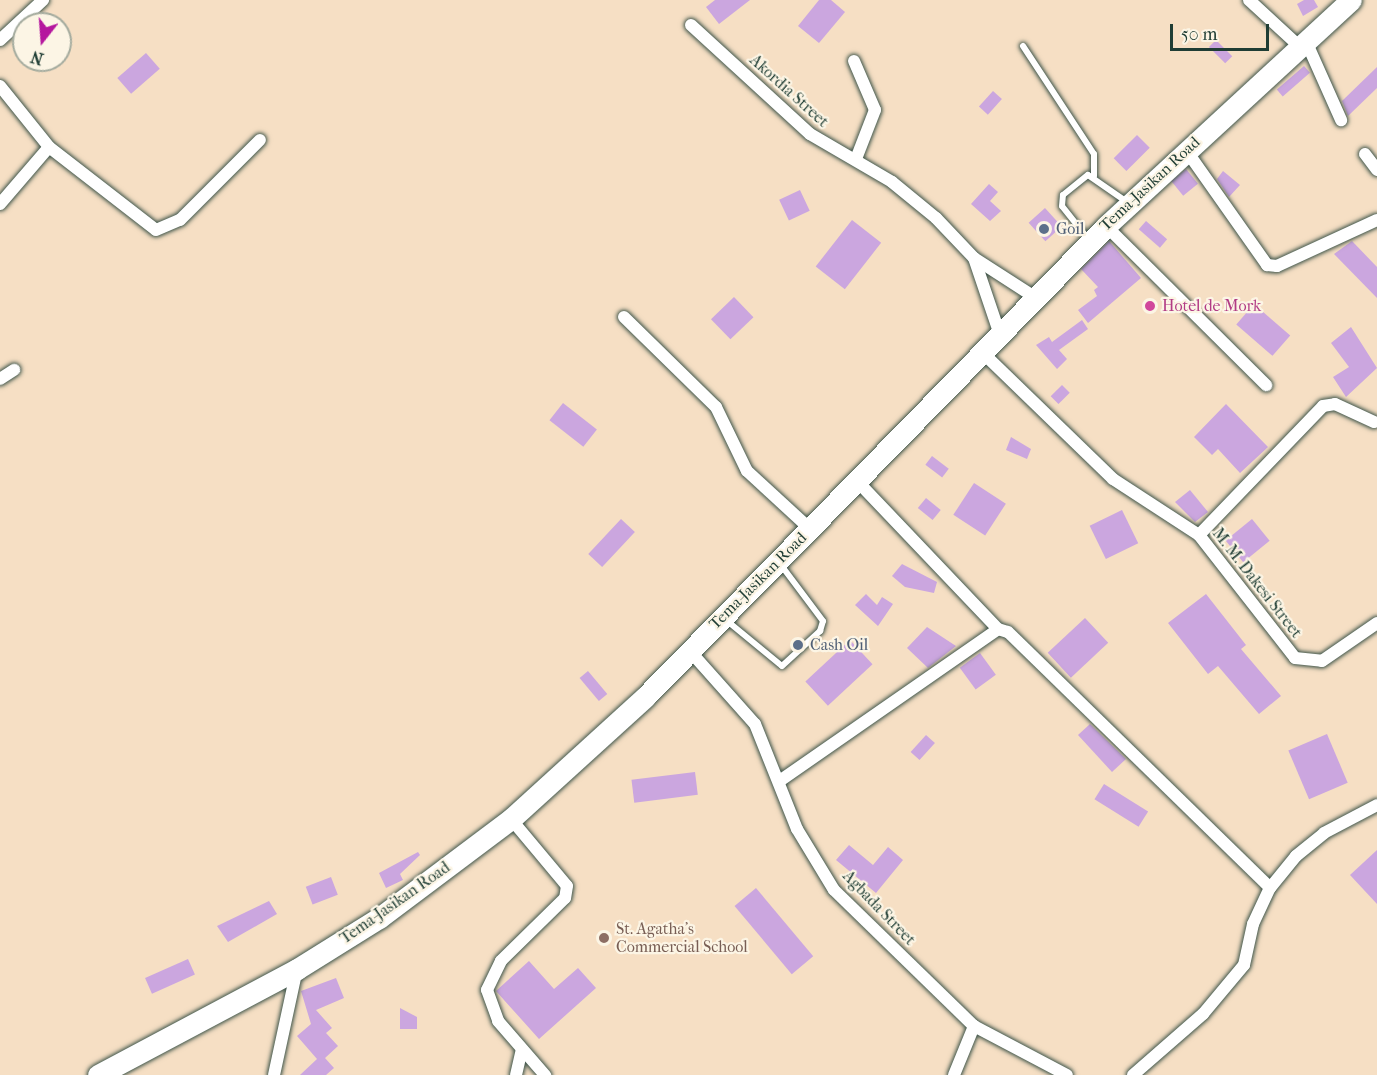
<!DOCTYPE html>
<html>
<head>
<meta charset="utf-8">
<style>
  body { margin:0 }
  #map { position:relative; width:1377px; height:1075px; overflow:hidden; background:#f6dfc4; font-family:"IM FELL French Canon",serif }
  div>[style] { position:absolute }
  .building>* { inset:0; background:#cba6df; transform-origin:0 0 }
  .roads { filter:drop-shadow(0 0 2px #3f554a) drop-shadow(0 0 2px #3f554a) }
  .lane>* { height:6px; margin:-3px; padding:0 3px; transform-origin:3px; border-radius:3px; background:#fff }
  .street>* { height:12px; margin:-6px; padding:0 6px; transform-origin:6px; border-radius:6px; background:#fff }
  .highway>* { height:21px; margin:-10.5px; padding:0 10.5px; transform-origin:10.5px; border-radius:10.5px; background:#fff }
  .dots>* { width:16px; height:16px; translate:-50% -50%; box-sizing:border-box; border:3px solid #fcf5e5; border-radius:50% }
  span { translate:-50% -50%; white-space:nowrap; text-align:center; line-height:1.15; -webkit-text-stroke:4.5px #fcf5e5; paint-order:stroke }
  .street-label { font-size:16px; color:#1f3d34 }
  .service-label { font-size:16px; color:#4e5e75 }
  .left { translate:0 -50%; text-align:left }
  .hotel-label { font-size:16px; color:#b23c85 }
  .education-label { font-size:16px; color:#785e54 }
  .north { position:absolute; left:12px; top:12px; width:60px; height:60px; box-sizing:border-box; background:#fcf5e5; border:2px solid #a4ab9e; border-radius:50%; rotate:197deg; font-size:16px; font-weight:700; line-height:24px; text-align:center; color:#1f3d34 }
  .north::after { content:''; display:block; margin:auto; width:21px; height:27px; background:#b5179e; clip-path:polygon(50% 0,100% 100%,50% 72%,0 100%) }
  .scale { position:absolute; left:1170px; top:24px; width:99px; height:27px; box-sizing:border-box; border:3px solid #1f3d34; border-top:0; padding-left:8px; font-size:18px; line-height:21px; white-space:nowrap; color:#1f3d34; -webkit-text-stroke:4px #fcf5e5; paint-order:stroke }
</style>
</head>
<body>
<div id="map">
  <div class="building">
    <i style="clip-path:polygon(715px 0,750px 0,719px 24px,706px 7px)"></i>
    <i style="clip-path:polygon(819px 0,831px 0,845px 12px,819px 43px,798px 26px)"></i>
    <i style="clip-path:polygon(1304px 0,1314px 0,1318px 7px,1303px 16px,1297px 4px)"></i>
    <i style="left:1216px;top:40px;width:23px;height:10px;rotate:45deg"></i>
    <i style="left:146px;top:53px;width:21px;height:38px;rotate:49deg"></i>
    <i style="left:1304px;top:66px;width:9px;height:36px;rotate:49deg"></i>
    <i style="clip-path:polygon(1377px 67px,1377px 88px,1348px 116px,1342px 101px)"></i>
    <i style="left:993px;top:91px;width:12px;height:21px;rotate:42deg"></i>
    <i style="left:1137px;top:135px;width:18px;height:33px;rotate:45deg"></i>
    <i style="left:1186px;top:169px;width:19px;height:19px;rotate:51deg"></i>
    <i style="clip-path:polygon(1223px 171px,1240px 185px,1229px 197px,1217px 179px)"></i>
    <i style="clip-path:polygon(989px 184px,998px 192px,990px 201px,1001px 211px,990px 221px,971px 204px)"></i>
    <i style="left:800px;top:190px;width:23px;height:23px;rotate:65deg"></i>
    <i style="left:1045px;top:208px;width:25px;height:22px;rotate:48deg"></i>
    <i style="left:852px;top:220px;width:37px;height:59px;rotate:38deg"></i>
    <i style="left:1146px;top:221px;width:28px;height:11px;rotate:41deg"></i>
    <i style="clip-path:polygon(1109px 241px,1141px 278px,1088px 323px,1078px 310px,1097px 296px,1094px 290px,1098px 287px,1081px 269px)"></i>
    <i style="clip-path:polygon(1352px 241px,1377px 267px,1377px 298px,1334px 254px)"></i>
    <i style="left:734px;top:297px;width:28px;height:32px;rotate:46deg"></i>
    <i style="left:1254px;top:304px;width:48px;height:27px;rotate:41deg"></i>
    <i style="clip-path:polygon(1082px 320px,1088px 329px,1059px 350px,1067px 359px,1057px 369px,1036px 345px,1049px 337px,1052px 342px)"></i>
    <i style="clip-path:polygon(1351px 327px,1377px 368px,1346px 397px,1333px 377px,1349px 367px,1331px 343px)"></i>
    <i style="left:1062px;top:385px;width:11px;height:16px;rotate:45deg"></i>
    <i style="left:563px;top:403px;width:43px;height:22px;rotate:38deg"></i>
    <i style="clip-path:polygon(1226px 404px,1268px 447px,1240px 473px,1218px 449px,1212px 455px,1194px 437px)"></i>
    <i style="clip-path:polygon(1011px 437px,1031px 449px,1027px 459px,1006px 450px)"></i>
    <i style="left:932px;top:456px;width:21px;height:11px;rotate:37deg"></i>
    <i style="left:974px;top:483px;width:38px;height:38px;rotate:33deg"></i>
    <i style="clip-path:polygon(1190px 490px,1208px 512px,1195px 522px,1175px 502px)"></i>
    <i style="left:926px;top:498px;width:19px;height:13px;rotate:39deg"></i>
    <i style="left:1122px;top:510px;width:37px;height:36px;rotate:64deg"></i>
    <i style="left:621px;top:519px;width:19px;height:48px;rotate:43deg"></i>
    <i style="left:1252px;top:519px;width:28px;height:34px;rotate:51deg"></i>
    <i style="clip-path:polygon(902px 564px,937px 582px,934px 593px,905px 587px,892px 576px)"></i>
    <i style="clip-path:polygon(866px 594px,877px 605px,882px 597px,893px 604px,878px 626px,855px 605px)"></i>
    <i style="clip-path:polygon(1206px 594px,1246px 645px,1241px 649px,1281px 696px,1259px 714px,1218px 666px,1208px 674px,1168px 623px)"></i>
    <i style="left:1085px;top:618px;width:34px;height:51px;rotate:47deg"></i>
    <i style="clip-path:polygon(927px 627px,956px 646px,928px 668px,907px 648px)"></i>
    <i style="left:850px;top:640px;width:33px;height:61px;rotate:47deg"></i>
    <i style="left:980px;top:653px;width:27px;height:25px;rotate:54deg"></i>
    <i style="left:588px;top:671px;width:30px;height:11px;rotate:50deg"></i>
    <i style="clip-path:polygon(1090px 724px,1126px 759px,1112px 772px,1078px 735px)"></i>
    <i style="left:1327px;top:734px;width:53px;height:42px;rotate:67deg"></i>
    <i style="left:926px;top:735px;width:12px;height:23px;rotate:42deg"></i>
    <i style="left:695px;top:772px;width:23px;height:64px;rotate:83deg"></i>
    <i style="left:1104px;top:784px;width:52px;height:18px;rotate:32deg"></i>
    <i style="clip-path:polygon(849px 845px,873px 865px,888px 847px,903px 860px,876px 893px,836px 860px)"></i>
    <i style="clip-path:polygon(1377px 850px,1377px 904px,1350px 875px)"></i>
    <i style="clip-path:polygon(418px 852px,420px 855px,400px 874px,403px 880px,386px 888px,379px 873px)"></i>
    <i style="left:331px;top:877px;width:19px;height:27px;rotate:69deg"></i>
    <i style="left:756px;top:888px;width:89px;height:28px;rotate:50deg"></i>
    <i style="clip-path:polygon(269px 901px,277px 914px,228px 942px,217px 926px)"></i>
    <i style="left:188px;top:959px;width:17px;height:47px;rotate:66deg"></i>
    <i style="clip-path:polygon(529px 961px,554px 989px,578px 968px,596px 988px,539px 1039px,496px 991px)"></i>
    <i style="clip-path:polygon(336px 978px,344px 998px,316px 1010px,332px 1028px,326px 1033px,338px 1046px,325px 1058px,334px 1068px,326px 1075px,300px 1075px,317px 1059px,297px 1036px,311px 1024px,301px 991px)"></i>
    <i style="clip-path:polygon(400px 1008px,417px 1017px,417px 1029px,400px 1029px)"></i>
  </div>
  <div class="roads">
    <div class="lane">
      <i style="left:1023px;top:46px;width:129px;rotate:56.7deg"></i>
      <i style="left:1094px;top:154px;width:22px;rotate:90deg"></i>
      <i style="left:1089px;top:240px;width:43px;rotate:-128.5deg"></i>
      <i style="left:1062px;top:206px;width:11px;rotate:-85deg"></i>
      <i style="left:1063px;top:195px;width:32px;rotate:-39deg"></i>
      <i style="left:1088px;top:175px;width:47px;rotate:34.7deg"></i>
      <i style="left:726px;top:620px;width:72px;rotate:39.4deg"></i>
      <i style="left:782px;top:666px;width:52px;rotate:-42.6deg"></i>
      <i style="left:820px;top:631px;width:10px;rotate:-73deg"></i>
      <i style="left:823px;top:621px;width:70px;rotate:-126.9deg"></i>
    </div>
    <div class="street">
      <i style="left:1249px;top:0;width:67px;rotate:42.6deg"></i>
      <i style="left:691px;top:25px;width:161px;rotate:42.5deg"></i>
      <i style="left:810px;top:134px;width:95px;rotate:30.3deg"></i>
      <i style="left:892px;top:182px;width:57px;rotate:39.3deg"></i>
      <i style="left:936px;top:218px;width:55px;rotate:46.5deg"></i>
      <i style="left:974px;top:258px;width:81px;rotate:71.3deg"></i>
      <i style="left:1305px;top:39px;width:89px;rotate:66deg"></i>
      <i style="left:0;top:40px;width:59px;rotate:-42.9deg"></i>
      <i style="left:854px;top:61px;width:53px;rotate:66.8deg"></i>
      <i style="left:875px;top:110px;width:53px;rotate:111.2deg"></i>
      <i style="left:0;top:86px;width:78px;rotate:51.2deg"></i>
      <i style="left:49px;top:147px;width:135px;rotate:37.8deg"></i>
      <i style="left:156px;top:230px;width:26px;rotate:-23deg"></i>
      <i style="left:180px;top:220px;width:113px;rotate:-45deg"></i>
      <i style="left:1186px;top:150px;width:141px;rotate:54.8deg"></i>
      <i style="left:1267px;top:265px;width:10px;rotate:6deg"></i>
      <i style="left:1277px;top:266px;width:110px;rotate:-24.7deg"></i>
      <i style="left:1365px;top:154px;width:20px;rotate:53deg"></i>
      <i style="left:0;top:204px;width:75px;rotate:-49.3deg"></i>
      <i style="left:1106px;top:226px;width:226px;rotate:44.8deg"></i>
      <i style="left:974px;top:258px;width:74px;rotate:32.8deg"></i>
      <i style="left:624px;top:317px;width:129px;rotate:44.4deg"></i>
      <i style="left:716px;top:407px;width:71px;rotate:64.2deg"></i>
      <i style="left:747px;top:471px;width:86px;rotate:42.6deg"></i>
      <i style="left:983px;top:353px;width:181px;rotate:44.1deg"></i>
      <i style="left:1113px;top:479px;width:103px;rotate:33.1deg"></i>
      <i style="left:1199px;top:535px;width:156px;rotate:52deg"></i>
      <i style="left:1295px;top:658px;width:27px;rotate:6deg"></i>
      <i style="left:1322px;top:661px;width:67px;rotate:-34.6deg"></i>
      <i style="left:0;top:379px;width:17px;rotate:-33deg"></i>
      <i style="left:859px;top:483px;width:202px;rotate:46.4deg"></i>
      <i style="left:1199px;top:535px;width:179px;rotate:-46.1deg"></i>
      <i style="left:1323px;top:406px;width:12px;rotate:-9deg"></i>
      <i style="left:1335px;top:404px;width:43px;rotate:24.8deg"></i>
      <i style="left:689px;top:650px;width:99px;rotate:48.3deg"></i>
      <i style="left:755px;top:724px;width:113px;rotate:68.2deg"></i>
      <i style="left:797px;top:829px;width:71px;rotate:58.8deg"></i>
      <i style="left:834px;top:890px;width:195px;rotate:44.2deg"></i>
      <i style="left:974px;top:1026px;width:105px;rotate:27.8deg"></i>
      <i style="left:781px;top:780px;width:264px;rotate:-34.8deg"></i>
      <i style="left:998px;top:629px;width:10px;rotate:17deg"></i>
      <i style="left:1008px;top:632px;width:366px;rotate:44.3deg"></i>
      <i style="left:511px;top:819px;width:87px;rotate:50.1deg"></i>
      <i style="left:567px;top:886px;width:12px;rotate:99deg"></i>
      <i style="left:565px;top:898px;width:90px;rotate:135.5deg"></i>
      <i style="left:501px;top:961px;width:32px;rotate:116deg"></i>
      <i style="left:487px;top:990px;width:33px;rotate:70deg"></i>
      <i style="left:498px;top:1021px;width:72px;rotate:49deg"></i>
      <i style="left:274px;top:1075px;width:108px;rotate:-77.8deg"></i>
      <i style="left:516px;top:1075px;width:26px;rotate:-77deg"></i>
      <i style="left:954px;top:1075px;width:53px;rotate:-67.8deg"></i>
      <i style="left:1133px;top:1075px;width:93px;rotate:-41.1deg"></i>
      <i style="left:1203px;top:1014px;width:64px;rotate:-50.1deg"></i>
      <i style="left:1244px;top:965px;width:42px;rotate:-77.6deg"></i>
      <i style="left:1253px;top:924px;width:40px;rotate:-65deg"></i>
      <i style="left:1270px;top:888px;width:41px;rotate:-50.9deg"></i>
      <i style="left:1296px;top:856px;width:36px;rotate:-39deg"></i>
      <i style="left:1324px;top:833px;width:60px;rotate:-27.8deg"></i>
    </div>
    <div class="highway">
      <i style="left:98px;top:1075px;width:225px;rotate:-28deg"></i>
      <i style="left:297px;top:969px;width:97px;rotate:-31.9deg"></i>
      <i style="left:379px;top:918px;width:165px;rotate:-36.9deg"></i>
      <i style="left:511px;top:819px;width:181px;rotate:-42.3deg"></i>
      <i style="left:645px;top:697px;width:659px;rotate:-45.61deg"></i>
      <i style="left:1106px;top:226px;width:333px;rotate:-42.7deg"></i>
    </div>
  </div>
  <div class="dots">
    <i style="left:1044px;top:229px;background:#5c6f8a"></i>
    <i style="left:1150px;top:306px;background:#d1479c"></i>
    <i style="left:798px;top:645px;background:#5c6f8a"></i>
    <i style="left:604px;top:938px;background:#8d6e63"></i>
  </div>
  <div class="street-label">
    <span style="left:789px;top:91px;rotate:42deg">Akordia Street</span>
    <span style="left:1150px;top:184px;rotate:-43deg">Tema-Jasikan Road</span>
    <span style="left:758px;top:581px;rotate:-45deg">Tema-Jasikan Road</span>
    <span style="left:1257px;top:583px;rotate:52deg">M. M. Dakesi Street</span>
    <span style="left:395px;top:903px;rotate:-35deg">Tema-Jasikan Road</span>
    <span style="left:879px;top:908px;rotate:46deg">Agbada Street</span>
  </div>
  <div class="service-label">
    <span class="left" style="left:1056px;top:229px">Goil</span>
    <span class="left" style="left:810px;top:645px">Cash Oil</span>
  </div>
  <div class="hotel-label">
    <span class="left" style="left:1162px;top:306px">Hotel de Mork</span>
  </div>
  <div class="education-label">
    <span class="left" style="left:616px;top:938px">St. Agatha's<br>Commercial School</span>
  </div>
  <div class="north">N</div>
  <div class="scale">50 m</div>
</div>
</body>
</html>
